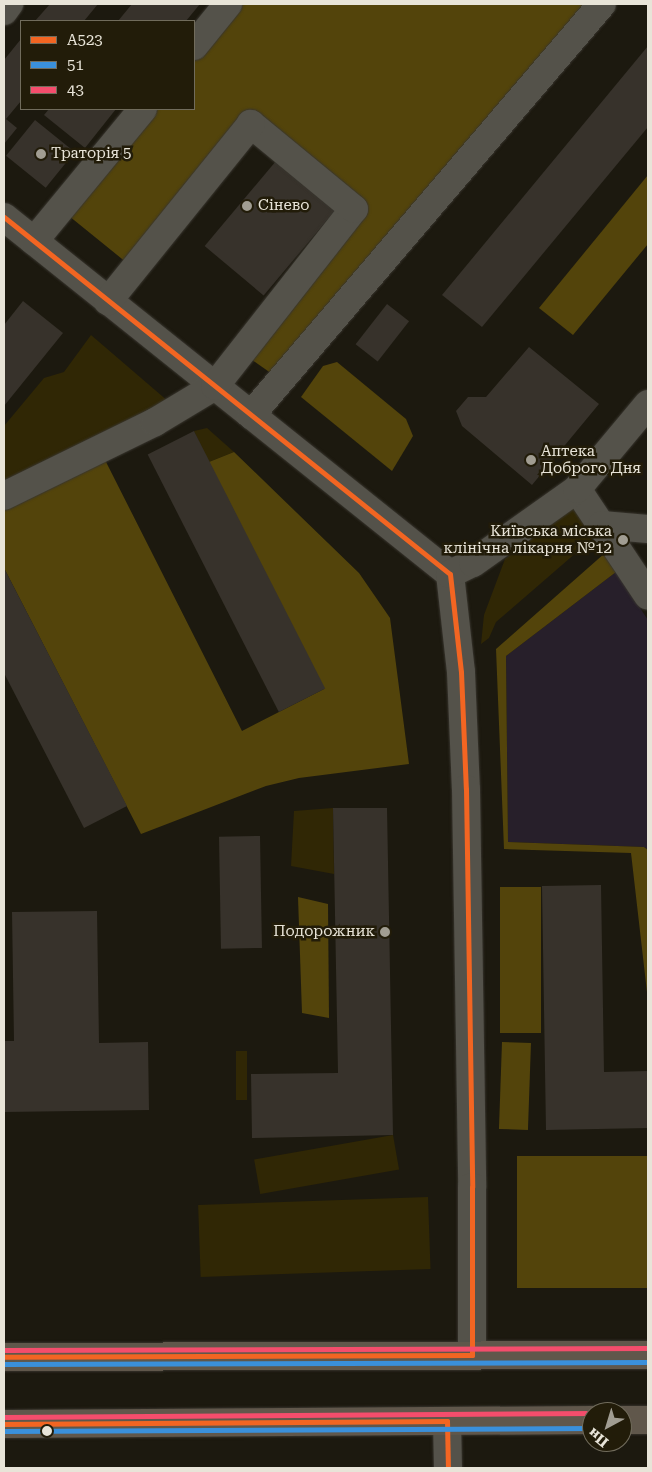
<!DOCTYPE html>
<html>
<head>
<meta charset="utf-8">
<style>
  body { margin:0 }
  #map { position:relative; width:652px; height:1472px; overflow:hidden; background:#1c190f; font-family:"Roboto Serif",serif }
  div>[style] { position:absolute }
  .education>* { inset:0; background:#271f2a }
  .green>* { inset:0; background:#302705; transform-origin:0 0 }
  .forest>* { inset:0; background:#53440b; transform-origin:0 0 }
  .building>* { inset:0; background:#37322b; transform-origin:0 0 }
  .roads { filter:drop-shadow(0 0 1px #38352e) drop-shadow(0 0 1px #38352e) }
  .minor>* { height:28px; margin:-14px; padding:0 14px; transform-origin:14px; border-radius:14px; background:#54524a }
  .highway>* { height:28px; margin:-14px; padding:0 14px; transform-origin:14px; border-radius:14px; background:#60574b }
  .bus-1>* { height:5px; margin:-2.5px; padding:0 2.5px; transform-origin:2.5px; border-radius:2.5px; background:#f26522 }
  .bus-2>* { height:5px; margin:-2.5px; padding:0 2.5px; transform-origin:2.5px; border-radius:2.5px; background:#3a90db }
  .bus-3>* { height:5px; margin:-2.5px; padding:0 2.5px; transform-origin:2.5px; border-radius:2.5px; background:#f44d6c }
  .dots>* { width:14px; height:14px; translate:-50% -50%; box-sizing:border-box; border:2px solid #221c09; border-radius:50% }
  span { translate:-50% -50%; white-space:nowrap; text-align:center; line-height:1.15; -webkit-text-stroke:5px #221c09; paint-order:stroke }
  .poi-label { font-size:15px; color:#e8e4d8 }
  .left { translate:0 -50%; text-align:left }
  .right { translate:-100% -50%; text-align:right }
  .frame { position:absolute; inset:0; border:5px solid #e8e4d8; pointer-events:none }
  .legend { position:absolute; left:20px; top:20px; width:175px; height:90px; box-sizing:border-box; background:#221c09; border:1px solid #716c5c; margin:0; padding:6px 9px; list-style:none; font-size:15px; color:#e8e4d8 }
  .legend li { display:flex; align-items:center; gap:10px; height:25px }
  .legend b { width:25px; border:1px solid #716c5c }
  .north { position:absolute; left:582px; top:1402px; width:50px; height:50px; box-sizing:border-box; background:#221c09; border:1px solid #716c5c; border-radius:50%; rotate:219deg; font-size:14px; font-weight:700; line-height:20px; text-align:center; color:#e8e4d8 }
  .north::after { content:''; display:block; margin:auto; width:18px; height:22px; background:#a19d92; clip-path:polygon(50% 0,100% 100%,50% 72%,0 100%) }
</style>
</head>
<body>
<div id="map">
  <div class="education">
    <i style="clip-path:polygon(616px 572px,648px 620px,648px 850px,644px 847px,508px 842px,506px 656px)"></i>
  </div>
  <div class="green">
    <i style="clip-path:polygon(91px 335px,169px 402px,4px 489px,4px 426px,44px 378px,64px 372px)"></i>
    <i style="clip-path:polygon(207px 428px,234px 452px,209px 462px,194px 431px)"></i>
    <i style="clip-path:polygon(578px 504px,599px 533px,496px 622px,489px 638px,481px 644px,484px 615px,505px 559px)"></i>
    <i style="clip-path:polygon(333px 808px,334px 874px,291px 866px,294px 811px)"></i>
    <i style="left:236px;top:1051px;width:11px;height:49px"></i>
    <i style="left:393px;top:1135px;width:35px;height:141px;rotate:80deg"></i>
    <i style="left:428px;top:1197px;width:72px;height:230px;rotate:88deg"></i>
  </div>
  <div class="forest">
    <i style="clip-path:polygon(241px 4px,591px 4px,275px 376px,248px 357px,367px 206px,250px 112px,127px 263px,69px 216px,156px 109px,194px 109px,194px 62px)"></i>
    <i style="clip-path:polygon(648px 175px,648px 244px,573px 335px,539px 308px)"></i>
    <i style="clip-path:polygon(337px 362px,406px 419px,413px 436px,392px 471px,301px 397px,323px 366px)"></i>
    <i style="clip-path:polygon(234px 452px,359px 573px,390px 618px,409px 764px,299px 778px,266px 786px,141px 834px,4px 568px,4px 507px,103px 456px,242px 731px,324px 689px,209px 462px)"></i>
    <i style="clip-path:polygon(605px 553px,616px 572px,506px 656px,508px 842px,644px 847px,648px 850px,648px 1001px,631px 853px,504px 849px,496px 649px)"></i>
    <i style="left:500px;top:887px;width:41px;height:146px"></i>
    <i style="clip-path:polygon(298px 897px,328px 904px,329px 1018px,302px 1013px)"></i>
    <i style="left:502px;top:1042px;width:29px;height:87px;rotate:2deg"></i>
    <i style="left:648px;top:1156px;width:132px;height:131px;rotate:90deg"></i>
  </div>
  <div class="building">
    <i style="clip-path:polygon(50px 4px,98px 4px,84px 21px,35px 21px)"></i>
    <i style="clip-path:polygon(132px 4px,200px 4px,186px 21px,118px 21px)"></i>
    <i style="clip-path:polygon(21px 39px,21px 101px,6px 119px,17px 128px,4px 144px,4px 60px)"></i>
    <i style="clip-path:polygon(648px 46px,648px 127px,482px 327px,442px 295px)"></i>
    <i style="clip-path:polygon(49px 109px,116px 109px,85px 148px,44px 115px)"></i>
    <i style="left:35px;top:120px;width:51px;height:46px;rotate:39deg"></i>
    <i style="left:276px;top:161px;width:77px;height:111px;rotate:40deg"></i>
    <i style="clip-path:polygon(23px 301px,63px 333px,4px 406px,4px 325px)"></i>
    <i style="left:387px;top:304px;width:28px;height:51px;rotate:38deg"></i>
    <i style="clip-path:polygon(529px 347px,599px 404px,532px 485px,462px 426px,456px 411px,468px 397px,486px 397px)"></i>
    <i style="left:194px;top:431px;width:289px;height:52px;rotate:63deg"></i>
    <i style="clip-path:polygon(4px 568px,127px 806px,84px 828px,4px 673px)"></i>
    <i style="clip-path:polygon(333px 808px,387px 808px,393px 1135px,252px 1138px,251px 1074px,338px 1073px)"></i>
    <i style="left:260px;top:836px;width:112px;height:41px;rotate:89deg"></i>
    <i style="clip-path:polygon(601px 885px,604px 1072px,648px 1071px,648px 1128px,546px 1130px,542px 886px)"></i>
    <i style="clip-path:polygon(97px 911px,99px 1043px,148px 1042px,149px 1110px,4px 1112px,4px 1041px,14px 1041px,12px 912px)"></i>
  </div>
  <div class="roads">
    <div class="minor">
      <i style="left:4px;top:11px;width:9px;rotate:-54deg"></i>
      <i style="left:194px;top:46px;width:54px;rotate:-51deg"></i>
      <i style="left:4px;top:217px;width:571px;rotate:38.68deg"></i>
      <i style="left:450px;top:574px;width:99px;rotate:83.6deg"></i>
      <i style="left:461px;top:672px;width:117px;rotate:87.6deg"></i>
      <i style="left:466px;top:789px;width:398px;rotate:89.1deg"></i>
      <i style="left:472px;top:1187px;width:168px;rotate:90deg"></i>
      <i style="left:34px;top:241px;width:171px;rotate:-50.5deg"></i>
      <i style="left:251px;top:415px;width:540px;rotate:-49.5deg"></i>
      <i style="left:577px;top:489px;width:128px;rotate:56.4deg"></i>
      <i style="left:4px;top:496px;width:168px;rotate:-26.1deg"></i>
      <i style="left:155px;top:422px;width:70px;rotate:-31deg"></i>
      <i style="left:215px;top:386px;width:225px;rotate:-51.9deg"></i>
      <i style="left:354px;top:209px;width:134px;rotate:-140.5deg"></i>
      <i style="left:251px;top:124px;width:228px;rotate:128.9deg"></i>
      <i style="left:602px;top:525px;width:46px;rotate:5deg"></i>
      <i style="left:450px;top:574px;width:25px;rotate:-26deg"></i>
      <i style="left:473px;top:563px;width:128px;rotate:-35.4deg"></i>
      <i style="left:577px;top:489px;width:111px;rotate:-50.1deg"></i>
      <i style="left:447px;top:1421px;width:47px;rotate:88.8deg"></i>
    </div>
    <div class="highway">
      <i style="left:4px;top:1357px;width:644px;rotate:-0.18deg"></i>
      <i style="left:622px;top:1420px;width:26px"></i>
      <i style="left:4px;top:1424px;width:588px;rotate:-0.39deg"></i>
    </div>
  </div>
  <div class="bus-1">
    <i style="left:4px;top:217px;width:571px;rotate:38.68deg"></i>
    <i style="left:450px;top:574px;width:99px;rotate:83.6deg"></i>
    <i style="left:461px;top:672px;width:117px;rotate:87.6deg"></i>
    <i style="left:466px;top:789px;width:398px;rotate:89.1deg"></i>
    <i style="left:472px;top:1187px;width:168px;rotate:90deg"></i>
    <i style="left:472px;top:1355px;width:468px;rotate:179.8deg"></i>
    <i style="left:4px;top:1424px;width:443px;rotate:-0.4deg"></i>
    <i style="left:447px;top:1421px;width:47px;rotate:88.8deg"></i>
  </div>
  <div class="bus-2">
    <i style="left:4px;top:1364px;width:644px;rotate:-0.18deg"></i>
    <i style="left:4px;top:1431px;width:588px;rotate:-0.29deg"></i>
  </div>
  <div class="bus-3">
    <i style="left:4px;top:1350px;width:644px;rotate:-0.18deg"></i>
    <i style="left:4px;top:1417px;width:588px;rotate:-0.39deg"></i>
  </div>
  <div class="dots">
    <i style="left:41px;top:154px;background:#a19d92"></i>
    <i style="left:247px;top:206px;background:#a19d92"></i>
    <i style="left:531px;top:460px;background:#a19d92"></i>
    <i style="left:623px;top:540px;background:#a19d92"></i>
    <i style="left:385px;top:932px;background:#a19d92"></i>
    <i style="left:47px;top:1431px;background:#e8e4d8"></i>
  </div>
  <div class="poi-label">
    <span class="left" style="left:51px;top:154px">Траторія 5</span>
    <span class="left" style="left:258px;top:206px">Сінево</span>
    <span class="left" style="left:541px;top:460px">Аптека<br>Доброго Дня</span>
    <span class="right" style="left:612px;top:540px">Київська міська<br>клінічна лікарня №12</span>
    <span class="right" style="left:375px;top:932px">Подорожник</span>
  </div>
  <div class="frame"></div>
  <ul class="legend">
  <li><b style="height:6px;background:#f26522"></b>А523</li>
  <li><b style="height:6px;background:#3a90db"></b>51</li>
  <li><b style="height:6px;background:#f44d6c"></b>43</li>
  </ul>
  <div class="north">Пн</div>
</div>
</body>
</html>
